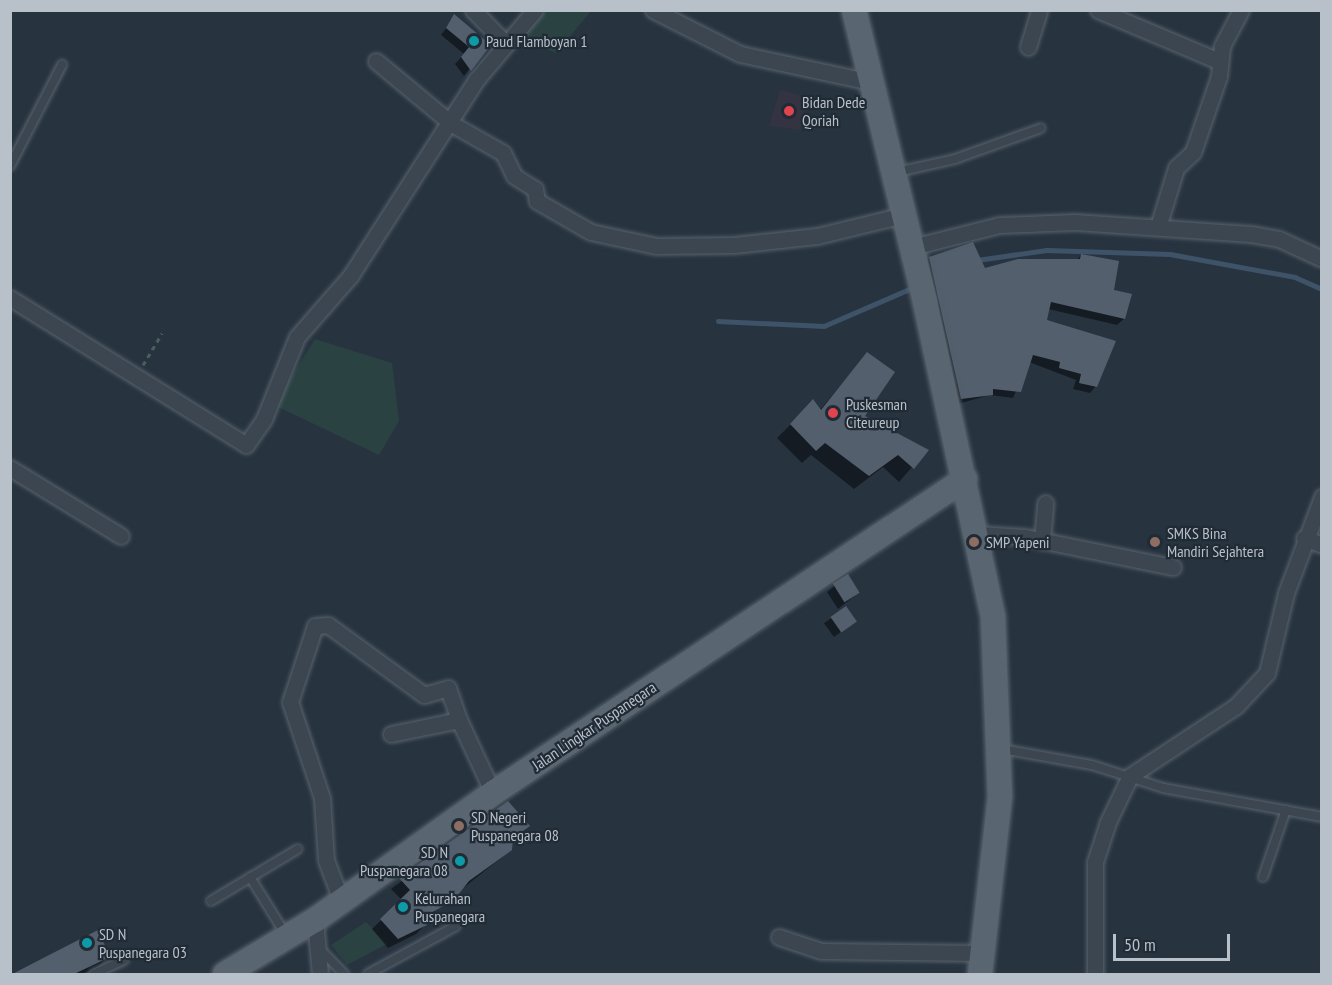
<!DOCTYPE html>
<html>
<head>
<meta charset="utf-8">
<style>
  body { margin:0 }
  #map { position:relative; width:1332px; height:985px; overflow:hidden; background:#273440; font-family:"PT Sans Narrow",sans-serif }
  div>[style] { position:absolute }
  .medical>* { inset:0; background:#343341 }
  .green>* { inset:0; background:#2a4242 }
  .shadow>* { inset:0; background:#0007; transform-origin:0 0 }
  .stream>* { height:4.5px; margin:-2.25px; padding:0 2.25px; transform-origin:2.25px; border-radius:2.25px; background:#3e5368 }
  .building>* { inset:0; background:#535f6d; transform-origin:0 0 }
  .path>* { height:3px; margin-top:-1.5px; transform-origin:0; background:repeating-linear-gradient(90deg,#495f60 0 4.5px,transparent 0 9px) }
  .roads { filter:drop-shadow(0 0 2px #59636d) drop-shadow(0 0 2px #59636d) }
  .lane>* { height:8px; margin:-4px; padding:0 4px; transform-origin:4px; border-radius:4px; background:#3b4650 }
  .street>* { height:15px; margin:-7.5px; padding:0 7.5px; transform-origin:7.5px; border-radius:7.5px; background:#3b4650 }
  .primary>* { height:24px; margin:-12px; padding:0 12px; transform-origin:12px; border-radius:12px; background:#596570 }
  .dots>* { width:16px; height:16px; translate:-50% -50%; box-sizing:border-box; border:3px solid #202b35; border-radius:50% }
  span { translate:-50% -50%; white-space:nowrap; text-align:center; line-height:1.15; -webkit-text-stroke:4.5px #202b35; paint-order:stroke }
  .poi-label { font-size:16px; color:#b8c0ca }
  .left { translate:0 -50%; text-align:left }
  .right { translate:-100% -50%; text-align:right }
  .street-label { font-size:16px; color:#b8c0ca }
  .frame { position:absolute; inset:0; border:12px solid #b8c0ca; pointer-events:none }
  .scale { position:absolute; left:1113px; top:934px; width:117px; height:27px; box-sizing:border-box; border:3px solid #b8c0ca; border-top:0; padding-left:8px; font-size:18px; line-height:21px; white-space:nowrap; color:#b8c0ca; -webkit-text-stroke:4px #202b35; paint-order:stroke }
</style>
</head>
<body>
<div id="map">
  <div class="medical">
    <i style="clip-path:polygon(780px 90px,808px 97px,800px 130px,769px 126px)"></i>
  </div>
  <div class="green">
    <i style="clip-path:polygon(546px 10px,591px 10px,591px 11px,556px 53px,522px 38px)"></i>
    <i style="clip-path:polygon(315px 339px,392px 363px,399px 421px,379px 455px,274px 405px)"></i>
    <i style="clip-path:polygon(366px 922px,387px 944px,347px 965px,331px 945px)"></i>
  </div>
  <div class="shadow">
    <i style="clip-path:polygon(455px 16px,489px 45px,464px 76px,455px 64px,464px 54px,441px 35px)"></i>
    <i style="clip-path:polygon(1081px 255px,1112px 291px,1124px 319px,1117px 325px,1048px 309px,1045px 321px,1096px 386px,1090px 393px,1073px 389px,1076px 380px,1029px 362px,1013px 398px,990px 395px,954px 405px,923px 265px,929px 258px,984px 270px,1076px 261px)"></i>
    <i style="clip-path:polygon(867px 354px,863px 416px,927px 450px,899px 482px,883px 467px,854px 489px,811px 455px,802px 463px,777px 438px,800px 415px,820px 410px)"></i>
    <i style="clip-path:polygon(847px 576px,858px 593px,838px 609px,827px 592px)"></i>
    <i style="left:845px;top:608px;width:17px;height:26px;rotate:54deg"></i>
    <i style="clip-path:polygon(508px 803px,528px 826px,512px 841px,511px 850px,422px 921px,425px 925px,416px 934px,388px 948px,372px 929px,402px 900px,391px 889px)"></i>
    <i style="clip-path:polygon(98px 932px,108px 956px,98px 967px,81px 974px,11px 974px)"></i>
  </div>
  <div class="stream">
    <i style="left:977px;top:260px;width:70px;rotate:-8.2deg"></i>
    <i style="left:1046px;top:250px;width:124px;rotate:1.8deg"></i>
    <i style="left:1170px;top:254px;width:127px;rotate:10.4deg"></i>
    <i style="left:1295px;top:277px;width:30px;rotate:24deg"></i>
    <i style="left:718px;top:321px;width:106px;rotate:2.7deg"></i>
    <i style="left:824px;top:326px;width:98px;rotate:-23.4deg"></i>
  </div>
  <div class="building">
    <i style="clip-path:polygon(454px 14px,491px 45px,471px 71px,461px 57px,469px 47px,446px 28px)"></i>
    <i style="clip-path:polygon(973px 242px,985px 268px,1018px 259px,1080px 259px,1081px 254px,1119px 261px,1114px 290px,1132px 294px,1125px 319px,1051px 302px,1047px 320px,1116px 341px,1097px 387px,1079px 383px,1081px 374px,1059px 368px,1060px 362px,1033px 355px,1021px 392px,993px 389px,993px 395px,961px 399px,929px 257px)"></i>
    <i style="clip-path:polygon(867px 352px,895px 372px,865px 416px,929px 450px,914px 469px,898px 455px,869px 476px,825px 443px,816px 451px,790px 424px,813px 399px,821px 410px)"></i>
    <i style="left:848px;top:574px;width:22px;height:18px;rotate:58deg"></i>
    <i style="left:846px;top:606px;width:19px;height:19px;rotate:55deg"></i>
    <i style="clip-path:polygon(508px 801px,530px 826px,513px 838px,512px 850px,469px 881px,454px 900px,422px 918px,427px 925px,398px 939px,380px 919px,410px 890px,399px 878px)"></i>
    <i style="clip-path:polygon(98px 930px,110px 957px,72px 975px,10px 975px)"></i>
  </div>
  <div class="path">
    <i style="left:143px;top:365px;width:37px;rotate:-59deg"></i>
  </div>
  <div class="roads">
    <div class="lane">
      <i style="left:10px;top:166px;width:114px;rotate:-62.8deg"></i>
      <i style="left:897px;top:172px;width:59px;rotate:-12.6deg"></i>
      <i style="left:955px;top:159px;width:91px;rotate:-19.8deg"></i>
      <i style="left:1002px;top:749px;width:91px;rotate:10.1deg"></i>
      <i style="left:1092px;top:765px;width:75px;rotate:17.9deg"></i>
      <i style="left:1163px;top:788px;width:162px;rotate:10.3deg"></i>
      <i style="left:250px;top:877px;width:68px;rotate:58.2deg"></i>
      <i style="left:1263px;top:877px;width:71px;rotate:-71.1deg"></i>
      <i style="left:211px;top:901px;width:101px;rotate:-30.9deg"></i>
      <i style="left:319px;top:948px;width:36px;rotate:46deg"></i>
      <i style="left:94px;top:974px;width:33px;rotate:-25deg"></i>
      <i style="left:368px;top:974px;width:100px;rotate:-28.6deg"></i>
    </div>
    <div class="street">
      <i style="left:473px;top:10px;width:46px;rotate:45.9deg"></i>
      <i style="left:653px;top:10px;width:97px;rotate:26.8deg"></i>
      <i style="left:740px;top:54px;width:134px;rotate:12.1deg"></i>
      <i style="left:1098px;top:10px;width:131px;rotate:22.9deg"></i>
      <i style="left:1028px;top:47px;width:39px;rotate:-73deg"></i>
      <i style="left:376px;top:61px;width:99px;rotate:39.7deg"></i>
      <i style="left:452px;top:124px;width:59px;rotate:29.6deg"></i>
      <i style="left:503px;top:153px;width:25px;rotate:64deg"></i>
      <i style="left:514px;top:176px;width:25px;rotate:32deg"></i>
      <i style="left:535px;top:189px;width:12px;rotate:81deg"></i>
      <i style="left:537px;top:201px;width:62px;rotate:29.9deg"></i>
      <i style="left:591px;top:232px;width:66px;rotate:12.2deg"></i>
      <i style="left:656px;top:246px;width:78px;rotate:-0.7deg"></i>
      <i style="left:734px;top:245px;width:83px;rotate:-6.2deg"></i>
      <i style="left:817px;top:236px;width:89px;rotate:-13.6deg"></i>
      <i style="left:1158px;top:227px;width:62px;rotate:-73deg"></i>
      <i style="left:1176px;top:168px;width:23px;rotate:-43deg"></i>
      <i style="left:1193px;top:152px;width:80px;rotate:-71.1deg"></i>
      <i style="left:1219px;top:76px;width:30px;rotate:-84deg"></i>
      <i style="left:1222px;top:46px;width:41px;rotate:-62.2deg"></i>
      <i style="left:912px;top:247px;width:90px;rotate:-14.2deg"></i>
      <i style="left:999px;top:225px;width:76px;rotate:-2.3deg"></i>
      <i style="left:1075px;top:222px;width:176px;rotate:3.9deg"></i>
      <i style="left:1251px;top:234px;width:28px;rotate:10deg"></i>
      <i style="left:1279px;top:239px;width:47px;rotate:24.9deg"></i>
      <i style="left:10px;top:298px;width:278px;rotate:31.9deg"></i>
      <i style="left:246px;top:445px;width:32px;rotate:-55deg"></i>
      <i style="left:264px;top:419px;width:88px;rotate:-68.1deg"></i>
      <i style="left:297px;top:337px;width:82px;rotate:-48.9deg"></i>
      <i style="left:351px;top:275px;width:233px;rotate:-57.3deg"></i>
      <i style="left:477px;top:79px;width:90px;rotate:-50deg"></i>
      <i style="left:10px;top:468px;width:130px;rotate:31.5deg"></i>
      <i style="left:978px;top:534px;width:47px;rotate:3.7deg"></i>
      <i style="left:1025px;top:537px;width:151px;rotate:11.5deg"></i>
      <i style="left:1304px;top:538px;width:19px;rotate:21deg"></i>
      <i style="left:1042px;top:541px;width:38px;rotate:-85deg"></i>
      <i style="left:391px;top:734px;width:69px;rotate:-11.6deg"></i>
      <i style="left:459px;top:720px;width:81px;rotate:65deg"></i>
      <i style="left:341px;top:900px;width:43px;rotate:-110.6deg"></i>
      <i style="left:326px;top:860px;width:62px;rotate:-93.7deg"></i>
      <i style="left:322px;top:798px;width:101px;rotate:-108.4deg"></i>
      <i style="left:290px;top:702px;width:80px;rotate:-71.8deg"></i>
      <i style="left:315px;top:626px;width:13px;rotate:-4deg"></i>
      <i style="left:328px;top:625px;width:119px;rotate:36.1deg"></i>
      <i style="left:424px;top:695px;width:25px;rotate:-16deg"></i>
      <i style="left:448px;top:688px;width:34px;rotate:71deg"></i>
      <i style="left:315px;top:920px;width:54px;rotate:84.7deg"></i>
      <i style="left:779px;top:937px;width:44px;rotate:18.4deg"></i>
      <i style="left:821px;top:951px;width:162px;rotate:0.7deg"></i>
      <i style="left:1095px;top:974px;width:112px;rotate:-90deg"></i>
      <i style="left:1095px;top:862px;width:40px;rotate:-72deg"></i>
      <i style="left:1107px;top:824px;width:53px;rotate:-64.4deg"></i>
      <i style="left:1130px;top:776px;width:127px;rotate:-33.4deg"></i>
      <i style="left:1236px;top:706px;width:45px;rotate:-46.8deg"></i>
      <i style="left:1267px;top:673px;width:82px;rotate:-76.6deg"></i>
      <i style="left:1286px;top:593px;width:103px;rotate:-69.4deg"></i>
    </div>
    <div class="primary">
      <i style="left:854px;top:10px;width:301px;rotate:76.3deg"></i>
      <i style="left:925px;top:302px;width:322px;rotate:77.8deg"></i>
      <i style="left:993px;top:617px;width:179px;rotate:87.8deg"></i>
      <i style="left:1000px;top:796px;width:179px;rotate:96.4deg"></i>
      <i style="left:225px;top:974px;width:105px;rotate:-31deg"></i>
      <i style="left:315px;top:920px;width:219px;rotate:-35.5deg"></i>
      <i style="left:493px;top:793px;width:567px;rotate:-33.63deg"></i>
    </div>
  </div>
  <div class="dots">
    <i style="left:474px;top:41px;background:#0f9aa8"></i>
    <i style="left:789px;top:111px;background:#e0444e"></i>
    <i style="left:833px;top:413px;background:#e0444e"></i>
    <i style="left:974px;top:542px;background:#8d6e63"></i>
    <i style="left:1155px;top:542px;background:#8d6e63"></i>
    <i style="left:459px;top:826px;background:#8d6e63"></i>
    <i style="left:460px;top:861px;background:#0f9aa8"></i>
    <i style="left:403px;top:907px;background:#0f9aa8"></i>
    <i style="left:87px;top:943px;background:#0f9aa8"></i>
  </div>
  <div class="poi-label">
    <span class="left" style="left:486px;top:41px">Paud Flamboyan 1</span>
    <span class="left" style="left:802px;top:111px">Bidan Dede<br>Qoriah</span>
    <span class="left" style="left:846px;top:413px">Puskesman<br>Citeureup</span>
    <span class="left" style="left:1167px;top:542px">SMKS Bina<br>Mandiri Sejahtera</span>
    <span class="left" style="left:986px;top:542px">SMP Yapeni</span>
    <span class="left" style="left:471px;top:826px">SD Negeri<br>Puspanegara 08</span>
    <span class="right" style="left:448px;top:861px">SD N<br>Puspanegara 08</span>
    <span class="left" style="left:415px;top:907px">Kelurahan<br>Puspanegara</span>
    <span class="left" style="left:99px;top:943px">SD N<br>Puspanegara 03</span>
  </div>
  <div class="street-label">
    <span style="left:594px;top:726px;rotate:-34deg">Jalan Lingkar Puspanegara</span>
  </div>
  <div class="frame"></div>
  <div class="scale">50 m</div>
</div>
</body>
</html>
